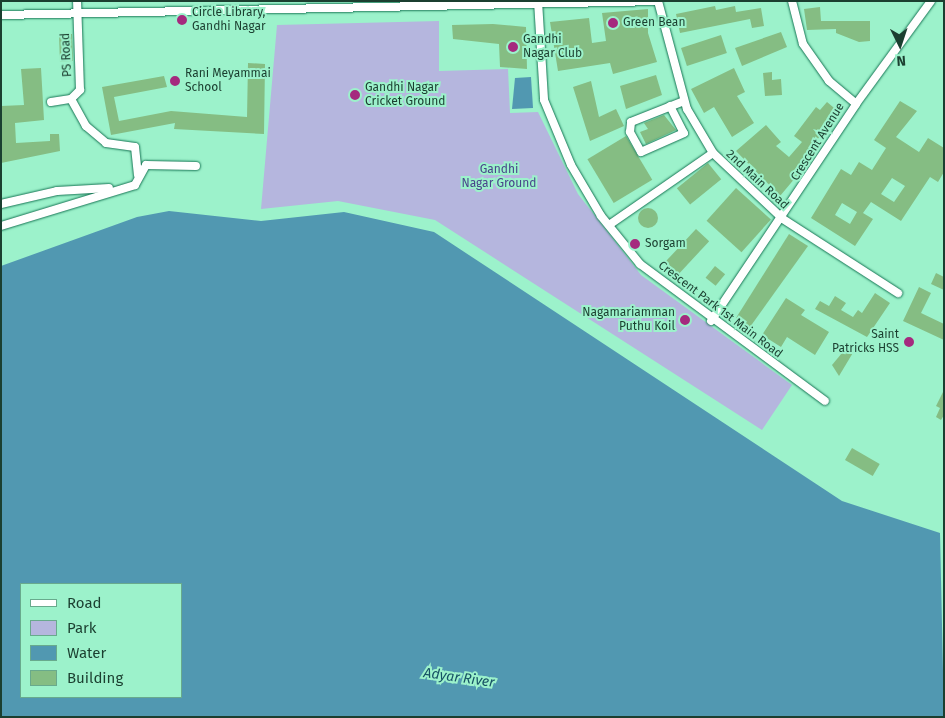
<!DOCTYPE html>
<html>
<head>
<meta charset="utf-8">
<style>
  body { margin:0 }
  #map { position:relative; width:945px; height:718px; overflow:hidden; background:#9cf2cb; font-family:"Fira Sans",sans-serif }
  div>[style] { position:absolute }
  .green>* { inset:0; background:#b5b6de }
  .water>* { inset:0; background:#5198b1 }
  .building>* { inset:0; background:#85bd83; transform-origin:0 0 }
  .round { border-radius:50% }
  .roads { filter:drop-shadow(0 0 1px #177655) drop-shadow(0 0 1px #177655) }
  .street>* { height:8px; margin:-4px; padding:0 4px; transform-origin:4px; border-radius:4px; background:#fff }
  .dots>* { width:14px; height:14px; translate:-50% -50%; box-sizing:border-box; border:2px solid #9cf2cb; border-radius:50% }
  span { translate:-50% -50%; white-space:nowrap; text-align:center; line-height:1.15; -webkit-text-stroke:4px #9cf2cb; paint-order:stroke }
  .poi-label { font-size:12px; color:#1b3f30 }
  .left { translate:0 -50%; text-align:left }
  .right { translate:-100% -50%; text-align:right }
  .street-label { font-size:12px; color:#1b3f30 }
  .park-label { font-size:12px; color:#49458a }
  .water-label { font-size:14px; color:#175265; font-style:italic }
  .frame { position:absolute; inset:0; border:2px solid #1b3f30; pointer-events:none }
  .legend { position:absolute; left:20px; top:583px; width:162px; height:115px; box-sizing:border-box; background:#9cf2cb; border:1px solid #68aa8d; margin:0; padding:6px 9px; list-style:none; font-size:15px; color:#1b3f30 }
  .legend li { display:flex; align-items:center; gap:10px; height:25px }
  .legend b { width:25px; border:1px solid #68aa8d }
  .north { position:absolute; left:875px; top:20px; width:50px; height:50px; -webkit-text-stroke:4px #9cf2cb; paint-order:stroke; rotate:176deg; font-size:14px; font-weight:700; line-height:20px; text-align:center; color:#1b3f30 }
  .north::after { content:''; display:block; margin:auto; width:18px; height:22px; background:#1b3f30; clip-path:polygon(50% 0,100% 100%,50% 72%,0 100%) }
</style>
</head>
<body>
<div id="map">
  <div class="green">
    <i style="clip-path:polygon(439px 21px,439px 71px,508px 69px,510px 113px,538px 112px,578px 194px,641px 275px,792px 385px,762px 430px,435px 220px,338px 201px,261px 209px,277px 25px)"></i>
  </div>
  <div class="water">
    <i style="clip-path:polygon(531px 77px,533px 108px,512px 109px,515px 78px)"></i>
    <i style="clip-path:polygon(evenodd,169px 211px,261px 221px,344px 212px,434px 232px,842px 501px,940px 533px,944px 717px,1px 717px,1px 266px,137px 217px,169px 211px,21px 584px,181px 584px,181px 697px,21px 697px,21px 584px)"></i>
  </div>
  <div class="building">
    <i style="clip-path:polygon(715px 6px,716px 10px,735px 6px,736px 12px,761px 8px,764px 26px,752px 28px,750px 19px,680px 33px,676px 14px)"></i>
    <i style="clip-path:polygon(820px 7px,821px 21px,870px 21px,870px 41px,859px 42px,836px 33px,836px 29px,807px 30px,804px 9px)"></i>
    <i style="clip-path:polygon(648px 9px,648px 33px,657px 62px,613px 74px,610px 63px,558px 71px,550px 22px,589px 18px,592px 43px,606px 41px,602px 13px)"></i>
    <i style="clip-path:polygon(493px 24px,526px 27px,527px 69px,500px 67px,499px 44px,453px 39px,452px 25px)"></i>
    <i style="clip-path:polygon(781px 32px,787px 47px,742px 66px,735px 48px)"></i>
    <i style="left:72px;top:34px;width:27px;height:13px;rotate:88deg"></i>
    <i style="left:721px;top:35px;width:19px;height:42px;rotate:72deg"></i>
    <i style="clip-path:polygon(248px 63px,265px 64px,264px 134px,174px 129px,175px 123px,111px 135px,102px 87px,164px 76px,167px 87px,114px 97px,119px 121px,171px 111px,247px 117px)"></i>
    <i style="clip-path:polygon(41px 68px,44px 120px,15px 123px,16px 143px,50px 141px,50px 134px,59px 134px,60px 151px,1px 163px,1px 106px,24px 105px,21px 69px)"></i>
    <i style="clip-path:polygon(734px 68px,745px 92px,737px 96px,754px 123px,732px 137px,714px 107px,704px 113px,691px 89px)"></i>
    <i style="clip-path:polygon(772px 72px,772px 80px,781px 79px,782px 95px,765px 96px,763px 73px)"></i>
    <i style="clip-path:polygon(656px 75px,662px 95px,626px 109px,620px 86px)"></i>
    <i style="clip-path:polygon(591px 81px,599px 117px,616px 109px,624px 126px,590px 141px,573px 87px)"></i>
    <i style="clip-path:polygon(evenodd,900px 101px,917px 111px,896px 137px,919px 152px,928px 138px,944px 148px,944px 172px,938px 182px,930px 177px,901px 221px,871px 202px,863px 213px,873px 219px,855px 246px,811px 218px,841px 169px,851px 175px,859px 162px,872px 170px,886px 148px,874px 140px,900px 101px,892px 178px,905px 186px,894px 202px,881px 194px,892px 178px,900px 101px,842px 203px,857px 212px,850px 224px,835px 215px,842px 203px)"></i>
    <i style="clip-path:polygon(827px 102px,839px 112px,806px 154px,811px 159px,780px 196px,736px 151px,766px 125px,781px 142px,776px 146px,789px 157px,802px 142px,794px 136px,816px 107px,820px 110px)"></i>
    <i style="clip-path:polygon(664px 115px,676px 130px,646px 144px,640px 132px,648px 129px,644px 123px)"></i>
    <i style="left:626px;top:136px;width:51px;height:45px;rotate:59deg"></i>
    <i style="left:708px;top:163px;width:21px;height:40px;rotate:51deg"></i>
    <i style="left:736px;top:188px;width:47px;height:44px;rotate:42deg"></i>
    <i class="round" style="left:638px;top:208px;width:20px;height:20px"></i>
    <i style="left:696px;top:229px;width:18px;height:47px;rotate:43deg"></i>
    <i style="clip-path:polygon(789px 234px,808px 246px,750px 327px,736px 318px)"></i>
    <i style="left:715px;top:266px;width:13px;height:15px;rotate:39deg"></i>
    <i style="clip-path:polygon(936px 273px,944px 277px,944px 290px,931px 284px)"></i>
    <i style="clip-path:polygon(919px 287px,931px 293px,921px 313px,944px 324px,944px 340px,903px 321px)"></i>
    <i style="clip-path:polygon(875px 293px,890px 303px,867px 337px,815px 309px,820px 301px,829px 306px,835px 296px,846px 303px,841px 310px,853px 317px,858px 310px,862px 313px)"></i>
    <i style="clip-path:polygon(786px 298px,805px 310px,801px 315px,829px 332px,815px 355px,787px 337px,781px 347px,762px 335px)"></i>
    <i style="clip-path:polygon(847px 347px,854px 351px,839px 376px,832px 365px)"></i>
    <i style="clip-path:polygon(944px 390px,944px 415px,941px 420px,936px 417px,940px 408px,936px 406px)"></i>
    <i style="left:852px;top:448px;width:32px;height:14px;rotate:30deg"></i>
  </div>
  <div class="roads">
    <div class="street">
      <i style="left:538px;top:1px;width:99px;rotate:86.5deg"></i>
      <i style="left:544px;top:100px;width:70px;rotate:67.4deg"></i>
      <i style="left:571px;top:165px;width:59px;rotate:59.5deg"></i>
      <i style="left:601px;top:216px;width:62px;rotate:50.9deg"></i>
      <i style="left:640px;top:264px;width:230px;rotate:36.5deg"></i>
      <i style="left:658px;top:1px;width:112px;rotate:75deg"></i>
      <i style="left:687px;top:109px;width:51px;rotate:59.4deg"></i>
      <i style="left:713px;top:153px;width:96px;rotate:43.3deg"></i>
      <i style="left:783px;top:219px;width:137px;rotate:32.8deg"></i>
      <i style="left:792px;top:1px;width:44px;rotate:75.7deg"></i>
      <i style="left:803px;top:44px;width:45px;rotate:54.9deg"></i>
      <i style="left:829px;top:81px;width:35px;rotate:40deg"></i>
      <i style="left:1px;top:15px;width:657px;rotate:-1.22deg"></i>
      <i style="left:71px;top:99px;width:31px;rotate:61deg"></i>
      <i style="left:86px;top:126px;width:26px;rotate:40deg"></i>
      <i style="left:106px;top:143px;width:29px;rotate:8deg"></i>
      <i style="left:135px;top:147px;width:28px;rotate:84deg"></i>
      <i style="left:51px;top:102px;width:20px;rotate:-9deg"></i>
      <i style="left:71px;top:99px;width:13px;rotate:-45deg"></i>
      <i style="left:80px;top:90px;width:89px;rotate:-91.9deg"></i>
      <i style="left:670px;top:106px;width:30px;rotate:63deg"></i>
      <i style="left:684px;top:133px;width:47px;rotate:156.2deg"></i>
      <i style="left:641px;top:152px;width:23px;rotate:-119deg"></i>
      <i style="left:630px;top:132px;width:10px;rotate:-84deg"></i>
      <i style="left:631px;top:122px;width:57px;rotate:-21.6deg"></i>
      <i style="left:1px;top:204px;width:57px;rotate:-13.1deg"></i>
      <i style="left:57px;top:191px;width:52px;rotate:-3.3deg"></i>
      <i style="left:609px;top:225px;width:126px;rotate:-34.7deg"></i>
      <i style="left:1px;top:226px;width:140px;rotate:-17deg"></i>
      <i style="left:135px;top:185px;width:23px;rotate:-61deg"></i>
      <i style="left:146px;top:165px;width:50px;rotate:1.1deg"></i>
      <i style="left:711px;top:321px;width:261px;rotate:-56.2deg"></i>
      <i style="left:856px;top:104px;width:127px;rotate:-53.9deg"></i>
    </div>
  </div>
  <div class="dots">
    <i style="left:182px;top:20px;background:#a52a7e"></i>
    <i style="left:613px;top:23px;background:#a52a7e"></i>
    <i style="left:513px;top:47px;background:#a52a7e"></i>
    <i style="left:175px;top:81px;background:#a52a7e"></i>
    <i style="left:355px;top:95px;background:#a52a7e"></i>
    <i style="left:635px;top:244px;background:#a52a7e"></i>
    <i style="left:685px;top:320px;background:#a52a7e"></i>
    <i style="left:909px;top:342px;background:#a52a7e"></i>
  </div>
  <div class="poi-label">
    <span class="left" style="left:192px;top:20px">Circle Library,<br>Gandhi Nagar</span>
    <span class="left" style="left:623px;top:23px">Green Bean</span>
    <span class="left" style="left:523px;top:47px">Gandhi<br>Nagar Club</span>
    <span class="left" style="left:185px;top:81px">Rani Meyammai<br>School</span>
    <span class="left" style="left:365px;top:95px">Gandhi Nagar<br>Cricket Ground</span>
    <span class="left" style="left:645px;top:244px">Sorgam</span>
    <span class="right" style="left:675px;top:320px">Nagamariamman<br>Puthu Koil</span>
    <span class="right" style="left:899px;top:342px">Saint<br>Patricks HSS</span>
  </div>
  <div class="street-label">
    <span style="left:67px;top:55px;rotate:-93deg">PS Road</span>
    <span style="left:818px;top:142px;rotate:-58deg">Crescent Avenue</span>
    <span style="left:757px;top:180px;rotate:43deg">2nd Main Road</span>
    <span style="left:720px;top:310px;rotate:37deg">Crescent Park 1st Main Road</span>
  </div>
  <div class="park-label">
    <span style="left:499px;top:177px">Gandhi<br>Nagar Ground</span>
  </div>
  <div class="water-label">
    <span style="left:459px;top:678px;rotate:8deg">Adyar River</span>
  </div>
  <div class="frame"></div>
  <ul class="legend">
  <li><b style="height:6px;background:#fff"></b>Road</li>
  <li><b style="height:14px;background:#b5b6de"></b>Park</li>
  <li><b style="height:14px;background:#5198b1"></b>Water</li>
  <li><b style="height:14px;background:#85bd83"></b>Building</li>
  </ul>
  <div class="north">N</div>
</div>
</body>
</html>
